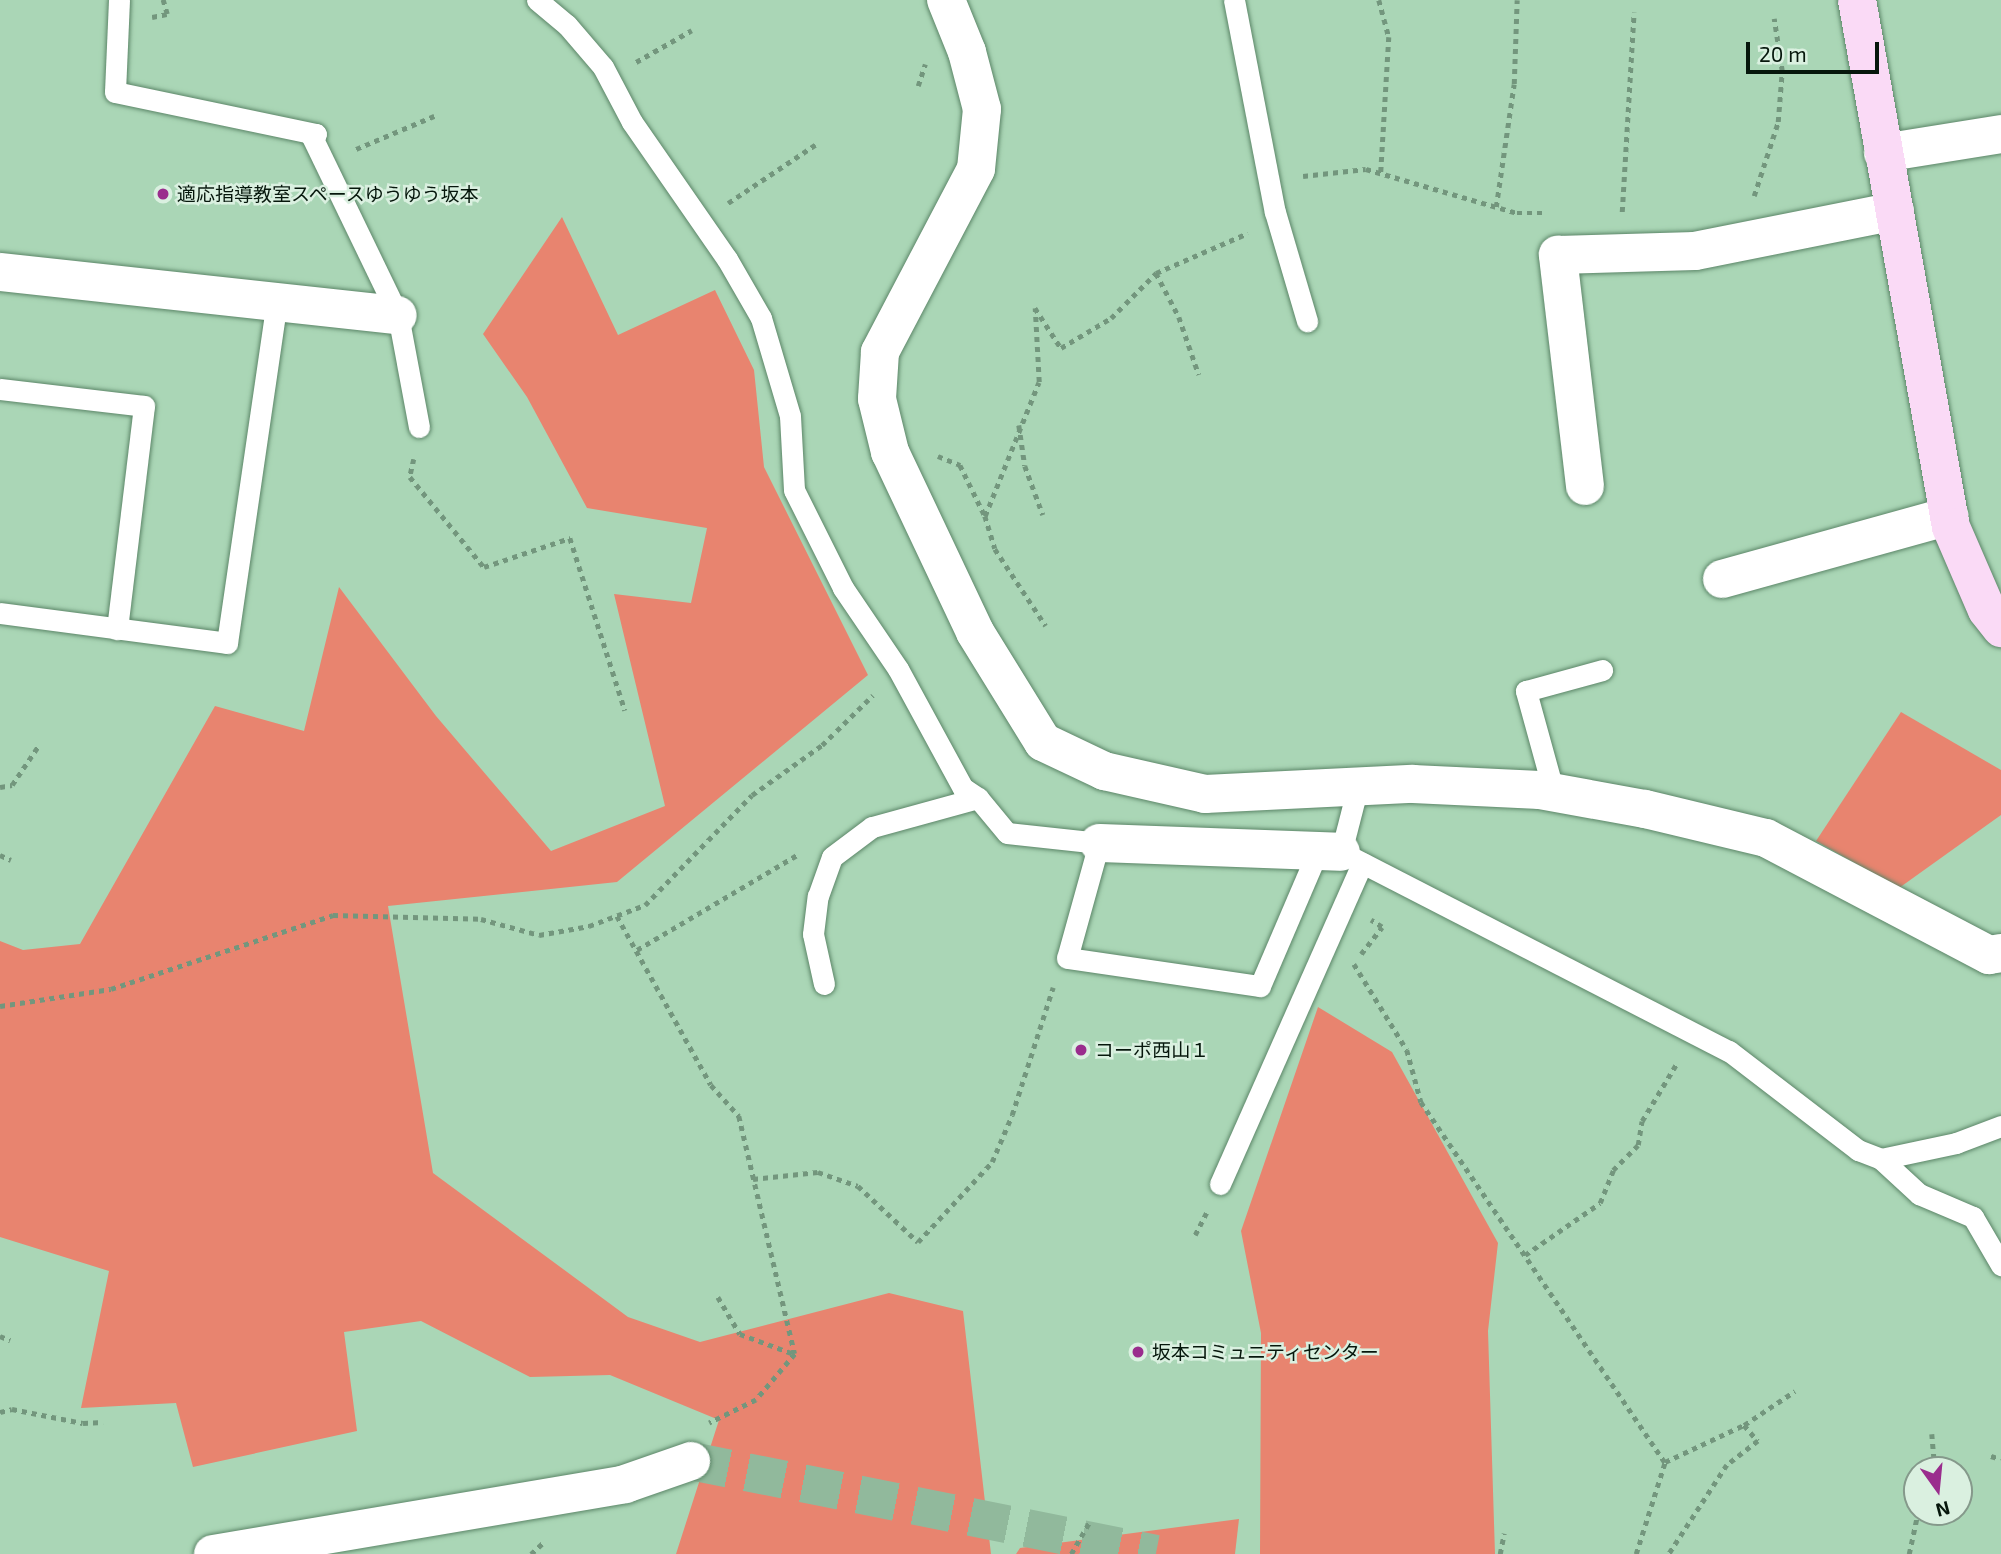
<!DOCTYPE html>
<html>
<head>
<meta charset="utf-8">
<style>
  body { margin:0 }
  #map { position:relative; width:2001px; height:1554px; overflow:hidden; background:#aad6b6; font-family:"Exo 2","Noto Sans JP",sans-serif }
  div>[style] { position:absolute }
  .green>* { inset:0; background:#e8846f }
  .street-tunnel>* { height:38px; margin-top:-19px; transform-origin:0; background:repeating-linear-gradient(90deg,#91b99c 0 38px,transparent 0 57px) }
  .path>* { height:4.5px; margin-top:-2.25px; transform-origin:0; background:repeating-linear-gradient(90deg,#73967d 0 5px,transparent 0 10px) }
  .roads { filter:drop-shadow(0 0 2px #5c8668) drop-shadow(0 0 2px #5c8668) }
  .lane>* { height:21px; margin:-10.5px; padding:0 10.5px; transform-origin:10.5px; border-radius:10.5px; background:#fff }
  .street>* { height:38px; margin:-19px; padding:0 19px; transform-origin:19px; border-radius:19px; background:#fff }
  .secondary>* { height:38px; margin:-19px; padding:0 19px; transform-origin:19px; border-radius:19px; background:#fadaf6 }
  .dots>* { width:19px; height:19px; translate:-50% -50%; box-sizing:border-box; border:4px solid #daf0e0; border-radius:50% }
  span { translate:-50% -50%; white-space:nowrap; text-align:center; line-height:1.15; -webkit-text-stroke:5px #daf0e0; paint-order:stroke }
  .poi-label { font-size:19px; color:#06170c }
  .left { translate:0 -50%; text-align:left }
  .north { position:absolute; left:1903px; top:1456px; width:70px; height:70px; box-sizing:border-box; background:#daf0e0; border:2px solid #85998b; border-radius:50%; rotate:165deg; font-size:19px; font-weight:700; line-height:28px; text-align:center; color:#06170c }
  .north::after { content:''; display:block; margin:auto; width:24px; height:32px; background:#9a2d8d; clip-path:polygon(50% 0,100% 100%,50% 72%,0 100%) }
  .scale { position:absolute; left:1746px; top:42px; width:133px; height:32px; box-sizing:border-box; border:4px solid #06170c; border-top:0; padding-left:9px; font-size:21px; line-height:24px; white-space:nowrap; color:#06170c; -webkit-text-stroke:5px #daf0e0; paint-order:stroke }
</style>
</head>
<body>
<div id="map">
  <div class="green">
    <i style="clip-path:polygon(562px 217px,618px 335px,715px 290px,754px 370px,764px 467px,868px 675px,617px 882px,388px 906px,433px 1173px,628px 1317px,700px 1342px,889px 1293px,963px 1311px,991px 1554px,676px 1554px,719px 1420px,610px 1375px,530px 1377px,421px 1321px,344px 1332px,357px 1431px,193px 1467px,176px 1403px,81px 1408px,109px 1271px,0 1237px,0 941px,23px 950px,80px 944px,215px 706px,304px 731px,339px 587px,436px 716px,551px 851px,665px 806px,614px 594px,691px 603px,707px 528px,587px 508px,527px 397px,483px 334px)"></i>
    <i style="clip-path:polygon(1901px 712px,2001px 770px,2001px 815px,1899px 888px,1816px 841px)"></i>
    <i style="clip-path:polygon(1318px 1007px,1392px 1052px,1498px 1243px,1488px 1331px,1495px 1554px,1260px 1554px,1261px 1333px,1241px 1231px)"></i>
    <i style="clip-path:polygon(1239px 1519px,1235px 1554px,1016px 1554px,1020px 1548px)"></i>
  </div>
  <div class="street-tunnel">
    <i style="left:691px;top:1461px;width:474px;rotate:11.3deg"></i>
  </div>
  <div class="path">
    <i style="left:1379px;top:0;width:38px;rotate:75deg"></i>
    <i style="left:1389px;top:37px;width:136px;rotate:93.4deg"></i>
    <i style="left:152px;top:17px;width:15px;rotate:-11deg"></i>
    <i style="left:167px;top:14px;width:15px;rotate:-106deg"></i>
    <i style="left:636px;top:62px;width:64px;rotate:-29.7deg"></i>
    <i style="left:918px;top:86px;width:23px;rotate:-72deg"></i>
    <i style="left:356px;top:149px;width:85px;rotate:-22.9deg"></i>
    <i style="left:1303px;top:176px;width:63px;rotate:-6.3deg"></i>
    <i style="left:1366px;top:169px;width:157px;rotate:16.2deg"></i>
    <i style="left:1517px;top:213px;width:29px"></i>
    <i style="left:1754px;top:196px;width:78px;rotate:-72deg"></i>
    <i style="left:1778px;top:122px;width:51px;rotate:-85.5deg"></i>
    <i style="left:1782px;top:71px;width:53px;rotate:-98.7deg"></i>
    <i style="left:728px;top:203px;width:105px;rotate:-33.7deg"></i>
    <i style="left:1496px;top:207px;width:124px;rotate:-81.7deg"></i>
    <i style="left:1514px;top:84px;width:84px;rotate:-88deg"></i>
    <i style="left:1622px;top:212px;width:200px;rotate:-86.6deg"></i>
    <i style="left:1156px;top:273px;width:50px;rotate:62.4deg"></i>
    <i style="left:1179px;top:317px;width:61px;rotate:71deg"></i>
    <i style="left:1019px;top:425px;width:41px;rotate:81.7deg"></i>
    <i style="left:1025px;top:466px;width:52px;rotate:69.8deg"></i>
    <i style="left:938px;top:456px;width:24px;rotate:22deg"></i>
    <i style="left:960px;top:465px;width:57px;rotate:63.9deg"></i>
    <i style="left:985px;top:516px;width:144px;rotate:-68.1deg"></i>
    <i style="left:1039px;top:382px;width:74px;rotate:-93.1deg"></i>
    <i style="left:1035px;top:308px;width:48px;rotate:57deg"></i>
    <i style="left:1061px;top:348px;width:58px;rotate:-31deg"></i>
    <i style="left:1111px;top:318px;width:64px;rotate:-45deg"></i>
    <i style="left:1156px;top:273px;width:100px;rotate:-23.5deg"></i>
    <i style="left:414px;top:459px;width:18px;rotate:103deg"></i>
    <i style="left:410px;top:477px;width:117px;rotate:50.6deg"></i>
    <i style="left:484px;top:567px;width:91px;rotate:-18.6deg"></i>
    <i style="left:570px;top:538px;width:181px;rotate:72.3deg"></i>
    <i style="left:985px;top:516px;width:34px;rotate:73deg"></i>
    <i style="left:995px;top:549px;width:92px;rotate:56.5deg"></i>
    <i style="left:0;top:787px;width:12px;rotate:-9deg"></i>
    <i style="left:12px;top:785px;width:48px;rotate:-56deg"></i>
    <i style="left:0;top:855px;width:12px;rotate:24deg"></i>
    <i style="left:617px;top:916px;width:193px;rotate:60.9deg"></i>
    <i style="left:711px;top:1085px;width:42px;rotate:47.9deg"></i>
    <i style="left:739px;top:1116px;width:244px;rotate:76.8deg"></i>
    <i style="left:795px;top:1354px;width:60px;rotate:130.3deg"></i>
    <i style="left:756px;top:1400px;width:52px;rotate:153.9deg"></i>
    <i style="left:637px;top:950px;width:186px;rotate:-30.7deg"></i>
    <i style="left:1361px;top:954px;width:34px;rotate:-52deg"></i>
    <i style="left:1382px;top:927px;width:13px;rotate:-148deg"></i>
    <i style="left:1354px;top:964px;width:101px;rotate:58.4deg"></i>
    <i style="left:1407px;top:1050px;width:54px;rotate:74.9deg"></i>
    <i style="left:1421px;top:1102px;width:435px;rotate:55.9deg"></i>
    <i style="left:0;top:1006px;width:112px;rotate:-8.7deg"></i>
    <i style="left:111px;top:989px;width:234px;rotate:-18.4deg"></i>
    <i style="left:333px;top:915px;width:148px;rotate:1.5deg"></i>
    <i style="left:481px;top:919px;width:60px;rotate:15.4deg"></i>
    <i style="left:539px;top:935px;width:51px;rotate:-10.2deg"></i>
    <i style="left:589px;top:926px;width:60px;rotate:-20.6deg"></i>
    <i style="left:645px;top:905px;width:153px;rotate:-45.8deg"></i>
    <i style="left:752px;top:795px;width:86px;rotate:-35.5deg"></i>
    <i style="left:822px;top:745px;width:71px;rotate:-44.4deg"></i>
    <i style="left:753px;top:1179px;width:65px;rotate:-6.1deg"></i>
    <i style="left:818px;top:1172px;width:42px;rotate:19.3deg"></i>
    <i style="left:858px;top:1186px;width:82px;rotate:43deg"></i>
    <i style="left:918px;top:1242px;width:109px;rotate:-47.2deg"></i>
    <i style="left:992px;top:1162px;width:51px;rotate:-66.9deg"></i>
    <i style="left:1012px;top:1115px;width:134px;rotate:-72.2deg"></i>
    <i style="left:1195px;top:1235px;width:25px;rotate:-63deg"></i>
    <i style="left:1525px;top:1255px;width:91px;rotate:-34.7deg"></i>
    <i style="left:1600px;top:1203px;width:35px;rotate:-68deg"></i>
    <i style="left:1613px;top:1170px;width:35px;rotate:-45deg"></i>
    <i style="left:1638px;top:1145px;width:24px;rotate:-81deg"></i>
    <i style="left:1642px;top:1121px;width:68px;rotate:-58.9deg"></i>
    <i style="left:718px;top:1297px;width:43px;rotate:59.3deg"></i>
    <i style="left:740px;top:1334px;width:58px;rotate:20.3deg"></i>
    <i style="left:0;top:1336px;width:11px;rotate:22deg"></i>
    <i style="left:0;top:1412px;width:12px;rotate:-14deg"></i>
    <i style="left:12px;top:1409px;width:72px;rotate:11.2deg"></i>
    <i style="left:83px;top:1423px;width:20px;rotate:-3deg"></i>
    <i style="left:1744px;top:1425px;width:61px;rotate:-33.7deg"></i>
    <i style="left:1932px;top:1434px;width:25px;rotate:85deg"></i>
    <i style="left:1934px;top:1459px;width:16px;rotate:43deg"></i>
    <i style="left:1991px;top:1456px;width:10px;rotate:17deg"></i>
    <i style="left:531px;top:1554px;width:18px;rotate:-43deg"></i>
    <i style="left:1071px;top:1554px;width:39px;rotate:-60deg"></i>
    <i style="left:1500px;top:1554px;width:21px;rotate:-79deg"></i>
    <i style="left:1636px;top:1554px;width:96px;rotate:-72.5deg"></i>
    <i style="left:1665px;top:1462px;width:87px;rotate:-25.1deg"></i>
    <i style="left:1744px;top:1425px;width:21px;rotate:49deg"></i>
    <i style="left:1758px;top:1441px;width:39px;rotate:142deg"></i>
    <i style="left:1727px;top:1465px;width:106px;rotate:123.1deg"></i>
    <i style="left:1909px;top:1554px;width:43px;rotate:-77.9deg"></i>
  </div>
  <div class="roads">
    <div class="lane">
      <i style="left:119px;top:0;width:92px;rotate:92.5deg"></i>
      <i style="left:115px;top:92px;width:205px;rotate:11.8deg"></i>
      <i style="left:316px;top:134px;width:5px;rotate:143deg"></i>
      <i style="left:312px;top:137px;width:198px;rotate:64.2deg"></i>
      <i style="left:398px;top:315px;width:114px;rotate:79.4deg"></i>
      <i style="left:537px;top:0;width:39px;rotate:40deg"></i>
      <i style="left:567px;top:25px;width:55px;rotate:49.4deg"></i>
      <i style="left:603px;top:67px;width:62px;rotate:62.2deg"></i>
      <i style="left:632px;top:122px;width:167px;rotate:55.3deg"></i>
      <i style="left:727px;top:259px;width:68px;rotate:60deg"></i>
      <i style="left:761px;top:318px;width:102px;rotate:73.5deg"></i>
      <i style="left:790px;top:416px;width:74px;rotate:86.9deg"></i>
      <i style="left:794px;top:490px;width:110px;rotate:63.4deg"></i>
      <i style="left:843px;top:588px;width:98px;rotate:55.8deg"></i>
      <i style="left:898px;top:669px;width:136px;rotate:61.4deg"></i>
      <i style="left:963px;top:788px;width:18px;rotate:34deg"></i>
      <i style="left:978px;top:798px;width:45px;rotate:50.4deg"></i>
      <i style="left:1007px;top:833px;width:93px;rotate:6.2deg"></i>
      <i style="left:1099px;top:843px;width:119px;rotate:105.5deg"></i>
      <i style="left:1067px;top:958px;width:195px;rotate:8.3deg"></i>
      <i style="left:1260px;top:986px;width:147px;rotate:-66.8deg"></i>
      <i style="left:1234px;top:0;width:216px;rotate:79.1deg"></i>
      <i style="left:1275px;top:212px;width:114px;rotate:73.6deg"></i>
      <i style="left:0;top:389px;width:145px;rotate:6.7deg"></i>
      <i style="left:144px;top:406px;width:225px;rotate:96.9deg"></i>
      <i style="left:0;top:613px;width:229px;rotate:7.5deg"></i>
      <i style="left:227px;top:643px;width:345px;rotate:-81.7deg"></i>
      <i style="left:1358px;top:786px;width:68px;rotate:104.4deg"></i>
      <i style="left:1341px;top:852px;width:436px;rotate:27.2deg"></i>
      <i style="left:1729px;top:1051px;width:163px;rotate:37.5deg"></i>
      <i style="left:1858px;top:1150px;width:25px;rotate:21deg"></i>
      <i style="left:1881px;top:1159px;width:52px;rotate:42.6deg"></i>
      <i style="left:1919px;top:1194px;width:59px;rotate:23.1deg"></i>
      <i style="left:1973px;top:1217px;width:56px;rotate:59.7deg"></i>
      <i style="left:1554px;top:793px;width:106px;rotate:-105.4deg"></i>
      <i style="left:1526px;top:691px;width:79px;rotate:-15.4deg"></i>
      <i style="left:824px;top:984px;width:51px;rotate:-102.4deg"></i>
      <i style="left:813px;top:934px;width:38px;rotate:-83deg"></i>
      <i style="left:818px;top:896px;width:41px;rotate:-70.3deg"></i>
      <i style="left:832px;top:857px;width:50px;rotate:-36.9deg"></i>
      <i style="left:872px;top:827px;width:110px;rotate:-15.3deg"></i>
      <i style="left:1881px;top:1159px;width:77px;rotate:-12deg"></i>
      <i style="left:1956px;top:1143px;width:48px;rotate:-20.7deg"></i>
      <i style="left:1220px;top:1184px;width:351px;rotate:-66.1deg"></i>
    </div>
    <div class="street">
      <i style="left:946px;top:0;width:56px;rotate:68deg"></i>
      <i style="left:967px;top:52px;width:59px;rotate:75.3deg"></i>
      <i style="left:982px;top:109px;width:60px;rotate:95.7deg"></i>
      <i style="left:976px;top:169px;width:207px;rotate:117.7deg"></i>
      <i style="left:880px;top:352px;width:47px;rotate:93.7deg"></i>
      <i style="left:877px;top:399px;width:55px;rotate:76.2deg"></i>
      <i style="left:890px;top:452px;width:199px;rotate:64.7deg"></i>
      <i style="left:975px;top:632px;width:129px;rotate:58.3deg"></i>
      <i style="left:1043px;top:742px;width:68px;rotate:25.4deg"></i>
      <i style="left:1104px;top:771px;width:104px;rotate:12.8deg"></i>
      <i style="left:1205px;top:794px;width:208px;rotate:-2.8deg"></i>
      <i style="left:1413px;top:784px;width:127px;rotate:2.7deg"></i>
      <i style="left:1540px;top:790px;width:107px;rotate:10.3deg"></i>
      <i style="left:1645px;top:809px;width:124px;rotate:13.5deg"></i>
      <i style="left:1766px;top:838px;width:252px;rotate:27.7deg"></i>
      <i style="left:1989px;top:955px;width:12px;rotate:-9deg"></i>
      <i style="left:1883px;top:153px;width:120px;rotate:-9.1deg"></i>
      <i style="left:0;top:272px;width:400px;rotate:6.2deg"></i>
      <i style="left:1585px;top:486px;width:233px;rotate:-96.7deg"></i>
      <i style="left:1558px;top:255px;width:137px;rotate:-1.7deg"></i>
      <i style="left:1695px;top:251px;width:204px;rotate:-11.3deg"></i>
      <i style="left:1722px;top:579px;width:236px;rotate:-15.5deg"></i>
      <i style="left:1099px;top:843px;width:242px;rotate:2.1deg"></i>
      <i style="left:213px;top:1554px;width:418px;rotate:-9.6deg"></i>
      <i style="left:625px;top:1484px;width:70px;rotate:-19.2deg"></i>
    </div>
    <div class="secondary">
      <i style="left:1857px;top:0;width:535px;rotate:79.89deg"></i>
      <i style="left:1951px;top:527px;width:90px;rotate:66.6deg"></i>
      <i style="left:1987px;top:610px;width:23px;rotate:52deg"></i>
    </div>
  </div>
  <div class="dots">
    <i style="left:163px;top:194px;background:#9a2d8d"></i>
    <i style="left:1081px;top:1050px;background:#9a2d8d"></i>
    <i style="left:1138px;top:1352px;background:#9a2d8d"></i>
  </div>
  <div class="poi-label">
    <span class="left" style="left:177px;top:194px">適応指導教室スペースゆうゆう坂本</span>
    <span class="left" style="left:1095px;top:1050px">コーポ西山１</span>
    <span class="left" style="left:1152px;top:1352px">坂本コミュニティセンター</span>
  </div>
  <div class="north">N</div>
  <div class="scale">20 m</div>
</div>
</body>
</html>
